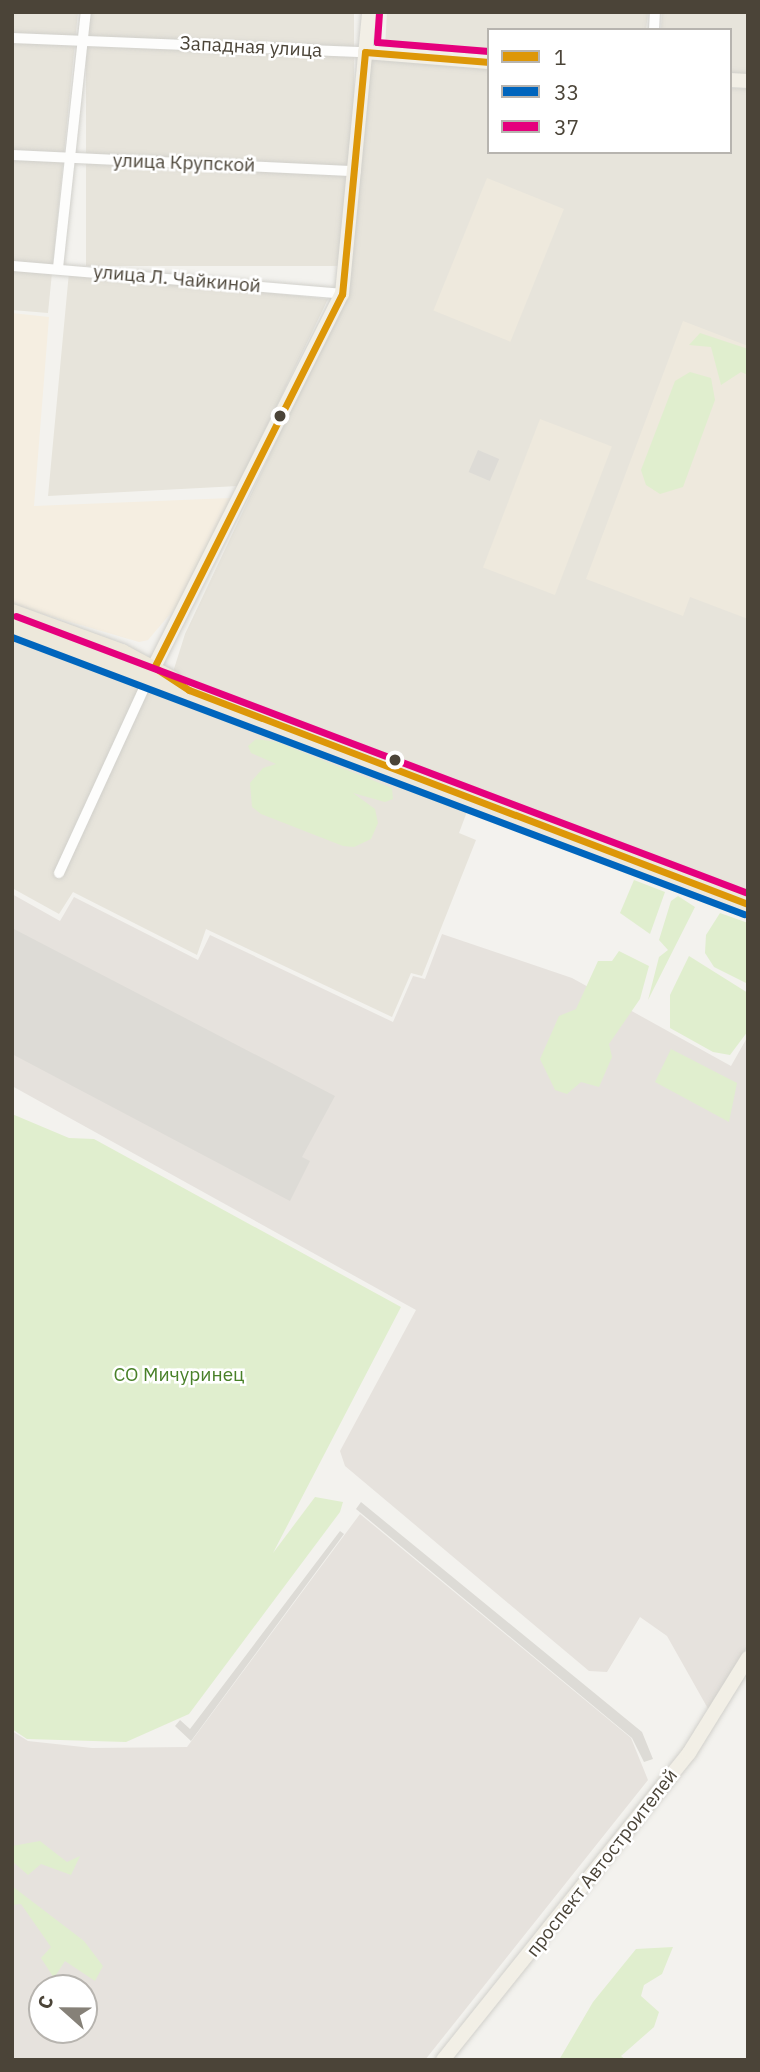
<!DOCTYPE html>
<html>
<head>
<meta charset="utf-8">
<style>
  body { margin:0 }
  #map { position:relative; width:760px; height:2072px; overflow:hidden; background:#f3f2ee; font-family:"IBM Plex Sans",sans-serif }
  div>[style] { position:absolute }
  .residential>* { inset:0; background:#e7e4db; transform-origin:0 0 }
  .commercial>* { inset:0; background:#f5eee1 }
  .industrial>* { inset:0; background:#e6e2dd }
  .education>* { inset:0; background:#eee9dd; transform-origin:0 0 }
  .green>* { inset:0; background:#e0eece }
  .building>* { inset:0; background:#dddbd6; transform-origin:0 0 }
  .roads { filter:drop-shadow(0 0 2px #d1d0cb) drop-shadow(0 0 2px #d1d0cb) }
  .minor>* { height:10px; margin:-5px; padding:0 5px; transform-origin:5px; border-radius:5px; background:#fdfdfc }
  .major>* { height:14px; margin:-7px; padding:0 7px; transform-origin:7px; border-radius:7px; background:#f2efe6 }
  .highway>* { height:16px; margin:-8px; padding:0 8px; transform-origin:8px; border-radius:8px; background:#ede8db }
  .bus-1>* { height:7px; margin:-3.5px; padding:0 3.5px; transform-origin:3.5px; border-radius:3.5px; background:#dd9708 }
  .bus-2>* { height:7px; margin:-3.5px; padding:0 3.5px; transform-origin:3.5px; border-radius:3.5px; background:#0065bd }
  .bus-3>* { height:7px; margin:-3.5px; padding:0 3.5px; transform-origin:3.5px; border-radius:3.5px; background:#e5007d }
  .dots>* { width:19px; height:19px; translate:-50% -50%; box-sizing:border-box; border:4px solid #fff; border-radius:50% }
  span { translate:-50% -50%; white-space:nowrap; text-align:center; line-height:1.15; -webkit-text-stroke:5px #fff; paint-order:stroke }
  .street-label { font-size:19px; color:#4b4438 }
  .park-label { font-size:19px; color:#488028 }
  .frame { position:absolute; inset:0; border:14px solid #4b4438; pointer-events:none }
  .legend { position:absolute; left:487px; top:28px; width:245px; height:126px; box-sizing:border-box; background:#fff; border:2px solid #b7b4af; margin:0; padding:9px 12px; list-style:none; font-size:21px; color:#4b4438 }
  .legend li { display:flex; align-items:center; gap:14px; height:35px }
  .legend b { width:35px; border:2px solid #b7b4af }
  .north { position:absolute; left:28px; top:1974px; width:70px; height:70px; box-sizing:border-box; background:#fff; border:2px solid #b7b4af; border-radius:50%; rotate:291deg; font-size:19px; font-weight:700; line-height:28px; text-align:center; color:#4b4438 }
  .north::after { content:''; display:block; margin:auto; width:24px; height:32px; background:#868178; clip-path:polygon(50% 0,100% 100%,50% 72%,0 100%) }
</style>
</head>
<body>
<div id="map">
  <div class="residential">
    <i style="clip-path:polygon(12px 12px,78px 12px,48px 313px,12px 310px)"></i>
    <i style="left:86px;top:12px;width:268px;height:254px"></i>
    <i style="clip-path:polygon(387px 12px,648px 12px,646px 30px,489px 30px,489px 55px,385px 47px)"></i>
    <i style="clip-path:polygon(662px 12px,748px 12px,748px 75px,730px 74px,730px 30px,661px 30px)"></i>
    <i style="clip-path:polygon(371px 59px,489px 69px,489px 152px,730px 152px,730px 88px,748px 89px,748px 897px,173px 672px,185px 634px,349px 287px)"></i>
    <i style="clip-path:polygon(69px 272px,328px 299px,238px 486px,48px 496px)"></i>
    <i style="clip-path:polygon(12px 631px,468px 809px,459px 833px,476px 840px,422px 976px,411px 973px,392px 1017px,206px 929px,197px 955px,73px 892px,59px 914px,12px 888px)"></i>
  </div>
  <div class="commercial">
    <i style="clip-path:polygon(12px 313px,49px 317px,34px 506px,231px 498px,177px 606px,148px 640px,139px 642px,12px 605px)"></i>
  </div>
  <div class="industrial">
    <i style="clip-path:polygon(12px 894px,60px 921px,74px 897px,198px 960px,210px 935px,393px 1022px,413px 976px,425px 979px,442px 934px,572px 978px,731px 1066px,748px 1036px,748px 1645px,711px 1714px,667px 1636px,640px 1617px,607px 1672px,589px 1671px,345px 1466px,340px 1451px,416px 1310px,12px 1086px)"></i>
    <i style="clip-path:polygon(evenodd,360px 1514px,631px 1738px,648px 1780px,425px 2060px,12px 2060px,12px 1731px,28px 1741px,92px 1748px,187px 1747px,360px 1514px,42px 1988px,84px 1988px,84px 2030px,42px 2030px,42px 1988px)"></i>
  </div>
  <div class="education">
    <i style="left:487px;top:178px;width:83px;height:143px;rotate:22deg"></i>
    <i style="clip-path:polygon(683px 321px,748px 346px,748px 619px,690px 597px,683px 616px,586px 579px)"></i>
    <i style="left:540px;top:419px;width:77px;height:159px;rotate:21deg"></i>
  </div>
  <div class="green">
    <i style="clip-path:polygon(700px 333px,748px 349px,748px 375px,741px 372px,721px 385px,711px 347px,689px 345px)"></i>
    <i style="clip-path:polygon(690px 372px,711px 378px,715px 400px,683px 487px,660px 494px,646px 485px,641px 470px,675px 381px)"></i>
    <i style="clip-path:polygon(256px 739px,277px 742px,392px 788px,393px 799px,385px 802px,353px 793px,375px 809px,378px 823px,371px 839px,354px 847px,343px 846px,261px 814px,252px 807px,250px 783px,263px 768px,276px 764px,251px 753px,248px 746px)"></i>
    <i style="clip-path:polygon(634px 880px,665px 892px,650px 934px,620px 913px)"></i>
    <i style="clip-path:polygon(678px 896px,695px 907px,648px 1000px,659px 957px,668px 950px,659px 940px,671px 901px)"></i>
    <i style="clip-path:polygon(720px 913px,748px 923px,748px 984px,714px 967px,705px 953px,706px 935px)"></i>
    <i style="clip-path:polygon(619px 951px,649px 966px,640px 999px,609px 1044px,612px 1057px,599px 1087px,581px 1082px,567px 1094px,555px 1090px,540px 1059px,559px 1016px,576px 1009px,598px 961px,612px 961px)"></i>
    <i style="clip-path:polygon(689px 956px,748px 993px,748px 1031px,730px 1055px,713px 1052px,670px 1028px,670px 995px)"></i>
    <i style="clip-path:polygon(671px 1049px,737px 1083px,729px 1122px,655px 1082px)"></i>
    <i style="clip-path:polygon(12px 1114px,69px 1138px,94px 1139px,401px 1307px,273px 1553px,315px 1497px,343px 1502px,340px 1512px,189px 1714px,126px 1742px,27px 1739px,12px 1729px)"></i>
    <i style="clip-path:polygon(40px 1841px,67px 1862px,80px 1856px,71px 1875px,41px 1864px,28px 1875px,12px 1861px,12px 1846px)"></i>
    <i style="clip-path:polygon(12px 1886px,84px 1941px,103px 1966px,95px 1981px,65px 1961px,54px 1978px,41px 1958px,51px 1947px,21px 1904px,12px 1905px)"></i>
    <i style="clip-path:polygon(673px 1947px,662px 1974px,644px 1985px,641px 1996px,659px 2012px,654px 2027px,621px 2056px,626px 2060px,559px 2060px,593px 2002px,636px 1949px)"></i>
  </div>
  <div class="building">
    <i style="left:478px;top:450px;width:23px;height:24px;rotate:23deg"></i>
    <i style="clip-path:polygon(12px 928px,335px 1096px,302px 1157px,310px 1161px,290px 1201px,12px 1054px)"></i>
    <i style="clip-path:polygon(361px 1502px,642px 1732px,653px 1759px,644px 1762px,632px 1738px,356px 1509px)"></i>
    <i style="clip-path:polygon(340px 1531px,344px 1534px,191px 1741px,175px 1726px,180px 1720px,190px 1729px)"></i>
  </div>
  <div class="roads">
    <div class="minor">
      <i style="left:654px;top:30px;width:18px;rotate:-87deg"></i>
      <i style="left:12px;top:38px;width:353px;rotate:2.3deg"></i>
      <i style="left:12px;top:155px;width:344px;rotate:2.7deg"></i>
      <i style="left:12px;top:266px;width:331px;rotate:4.8deg"></i>
      <i style="left:58px;top:268px;width:258px;rotate:-83.8deg"></i>
      <i style="left:59px;top:873px;width:216px;rotate:-65.3deg"></i>
    </div>
    <div class="major">
      <i style="left:365px;top:52px;width:124px;rotate:4.6deg"></i>
      <i style="left:730px;top:80px;width:18px;rotate:3deg"></i>
      <i style="left:149px;top:677px;width:429px;rotate:-63.3deg"></i>
      <i style="left:342px;top:294px;width:283px;rotate:-84.5deg"></i>
      <i style="left:443px;top:2060px;width:393px;rotate:-51.3deg"></i>
      <i style="left:689px;top:1753px;width:112px;rotate:-58.2deg"></i>
    </div>
    <div class="highway">
      <i style="left:12px;top:612px;width:117px;rotate:20deg"></i>
      <i style="left:122px;top:652px;width:57px;rotate:28.4deg"></i>
      <i style="left:12px;top:626px;width:787px;rotate:20.69deg"></i>
    </div>
  </div>
  <div class="bus-1">
    <i style="left:489px;top:62px;width:124px;rotate:-175.4deg"></i>
    <i style="left:365px;top:52px;width:243px;rotate:95.4deg"></i>
    <i style="left:342px;top:294px;width:418px;rotate:116.7deg"></i>
    <i style="left:154px;top:667px;width:42px;rotate:33.3deg"></i>
    <i style="left:189px;top:690px;width:599px;rotate:20.95deg"></i>
  </div>
  <div class="bus-2">
    <i style="left:12px;top:637px;width:783px;rotate:20.73deg"></i>
  </div>
  <div class="bus-3">
    <i style="left:379px;top:13px;width:29px;rotate:94deg"></i>
    <i style="left:377px;top:42px;width:112px;rotate:4.6deg"></i>
    <i style="left:16px;top:616px;width:783px;rotate:20.73deg"></i>
  </div>
  <div class="dots">
    <i style="left:280px;top:416px;background:#4b4438"></i>
    <i style="left:395px;top:760px;background:#4b4438"></i>
  </div>
  <div class="street-label">
    <span style="left:251px;top:47px;rotate:3deg">Западная улица</span>
    <span style="left:184px;top:163px;rotate:2deg">улица Крупской</span>
    <span style="left:177px;top:279px;rotate:5deg">улица Л. Чайкиной</span>
    <span style="left:602px;top:1863px;rotate:-52deg">проспект Автостроителей</span>
  </div>
  <div class="park-label">
    <span style="left:179px;top:1375px">СО Мичуринец</span>
  </div>
  <div class="frame"></div>
  <ul class="legend">
  <li><b style="height:9px;background:#dd9708"></b>1</li>
  <li><b style="height:9px;background:#0065bd"></b>33</li>
  <li><b style="height:9px;background:#e5007d"></b>37</li>
  </ul>
  <div class="north">С</div>
</div>
</body>
</html>
